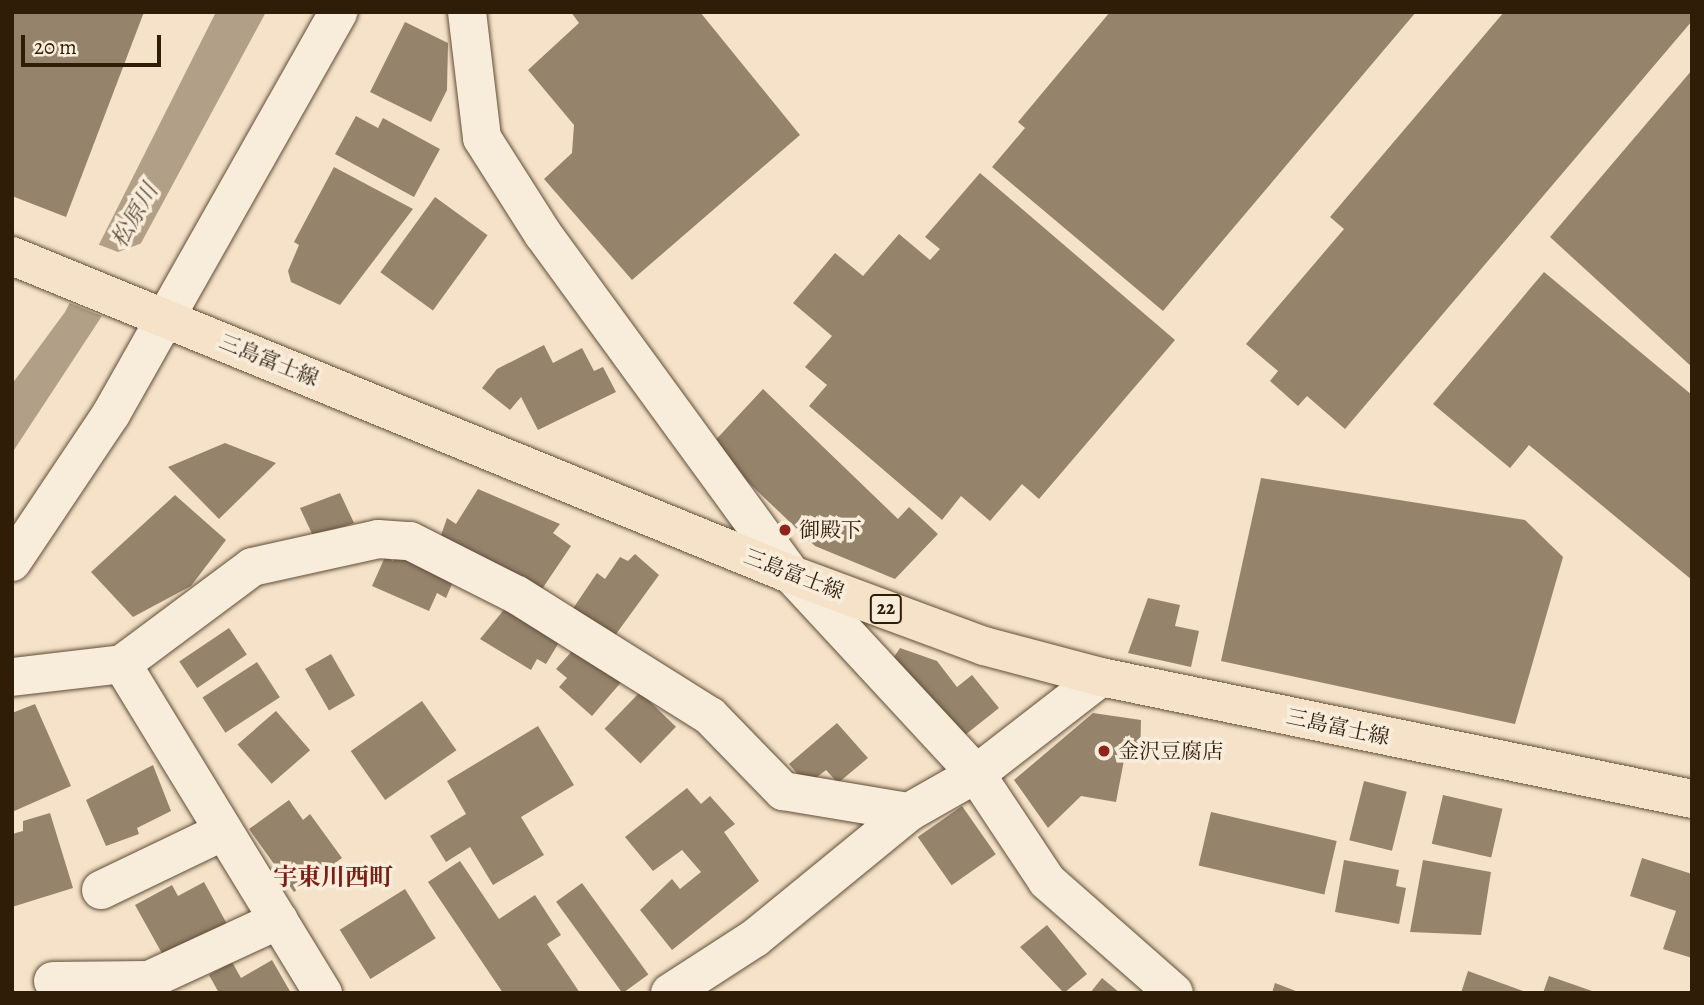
<!DOCTYPE html>
<html>
<head>
<meta charset="utf-8">
<style>
  body { margin:0 }
  #map { position:relative; width:1704px; height:1005px; overflow:hidden; background:#f5e2c8; font-family:Alegreya,"Noto Serif JP",serif }
  div>[style] { position:absolute }
  .water>* { inset:0; background:#b29f87 }
  .pier>* { inset:0; background:#f5e2c8 }
  .building>* { inset:0; background:#96836c; transform-origin:0 0 }
  .roads { filter:drop-shadow(0 0 2px #604e38) drop-shadow(0 0 2px #604e38) }
  .street>* { height:38px; margin:-19px; padding:0 19px; transform-origin:19px; border-radius:19px; background:#f8ecdb }
  .secondary>* { height:38px; margin:-19px; padding:0 19px; transform-origin:19px; border-radius:19px; background:#f8ecdb }
  .primary>* { height:38px; margin:-19px; padding:0 19px; transform-origin:19px; border-radius:19px; background:#f5e2c8 }
  .dots>* { width:19px; height:19px; translate:-50% -50%; box-sizing:border-box; border:4px solid #f8ecdb; border-radius:50% }
  span { translate:-50% -50%; white-space:nowrap; text-align:center; line-height:1.15; -webkit-text-stroke:7px #f8ecdb; paint-order:stroke }
  .shield-label span { padding:2px 5px; background:#f8ecdb; border:2px solid; border-radius:5px; -webkit-text-stroke-width:0 }
  .shield-label { font-size:19px; color:#2f1d08; font-weight:700 }
  .street-label { font-size:21px; color:#2f1d08 }
  .poi-label { font-size:21px; color:#2f1d08 }
  .left { translate:0 -50%; text-align:left }
  .water-label { font-size:23px; color:#63513b; font-style:italic }
  .quarter-label { font-size:24px; color:#7a1f14; font-weight:700 }
  .frame { position:absolute; inset:0; border:14px solid #2f1d08; pointer-events:none }
  .scale { position:absolute; left:21px; top:35px; width:140px; height:32px; box-sizing:border-box; border:4px solid #2f1d08; border-top:0; padding-left:9px; font-size:21px; line-height:24px; white-space:nowrap; color:#2f1d08; -webkit-text-stroke:5px #f8ecdb; paint-order:stroke }
</style>
</head>
<body>
<div id="map">
  <div class="water">
    <i style="clip-path:polygon(216px 12px,266px 12px,100px 319px,12px 453px,12px 384px,65px 312px)"></i>
  </div>
  <div class="pier">
    <i style="clip-path:polygon(145px 242px,104px 317px,67px 302px,97px 244px,118px 252px)"></i>
  </div>
  <div class="building">
    <i style="clip-path:polygon(12px 12px,144px 12px,66px 217px,12px 196px)"></i>
    <i style="clip-path:polygon(571px 12px,700px 12px,800px 135px,632px 280px,544px 179px,572px 153px,574px 125px,528px 70px,579px 23px)"></i>
    <i style="clip-path:polygon(1110px 12px,1416px 12px,1163px 311px,992px 167px,1025px 128px,1018px 122px)"></i>
    <i style="clip-path:polygon(1504px 12px,1692px 12px,1692px 21px,1345px 429px,1307px 396px,1298px 406px,1270px 381px,1278px 371px,1246px 344px,1344px 229px,1330px 217px)"></i>
    <i style="clip-path:polygon(405px 22px,448px 43px,447px 90px,431px 122px,370px 92px)"></i>
    <i style="clip-path:polygon(1692px 70px,1692px 367px,1550px 237px)"></i>
    <i style="clip-path:polygon(356px 116px,378px 128px,383px 118px,440px 149px,414px 197px,335px 154px)"></i>
    <i style="clip-path:polygon(334px 167px,413px 209px,340px 305px,291px 282px,288px 271px,299px 245px,294px 242px)"></i>
    <i style="clip-path:polygon(980px 173px,1175px 340px,1039px 499px,1022px 484px,990px 521px,961px 496px,942px 520px,809px 406px,827px 385px,805px 367px,832px 336px,793px 303px,835px 253px,863px 276px,899px 234px,930px 260px,940px 249px,925px 237px)"></i>
    <i style="left:435px;top:197px;width:65px;height:93px;rotate:36deg"></i>
    <i style="clip-path:polygon(1544px 272px,1692px 395px,1692px 580px,1529px 445px,1510px 468px,1433px 404px)"></i>
    <i style="clip-path:polygon(544px 345px,553px 363px,582px 348px,594px 371px,603px 367px,616px 392px,538px 430px,521px 397px,510px 410px,482px 388px,497px 369px)"></i>
    <i style="clip-path:polygon(763px 389px,898px 519px,909px 507px,938px 534px,895px 579px,815px 546px,710px 446px)"></i>
    <i style="clip-path:polygon(225px 443px,276px 463px,219px 519px,168px 467px)"></i>
    <i style="clip-path:polygon(1261px 478px,1525px 520px,1563px 557px,1515px 724px,1221px 661px)"></i>
    <i style="clip-path:polygon(478px 489px,560px 524px,553px 533px,571px 546px,538px 595px,438px 544px,447px 518px,456px 524px)"></i>
    <i style="clip-path:polygon(340px 493px,354px 523px,313px 536px,300px 508px)"></i>
    <i style="clip-path:polygon(175px 495px,226px 540px,191px 586px,133px 617px,91px 572px)"></i>
    <i style="clip-path:polygon(397px 552px,455px 577px,446px 598px,437px 593px,429px 611px,372px 586px,385px 557px,393px 561px)"></i>
    <i style="clip-path:polygon(635px 554px,659px 575px,611px 641px,572px 610px,597px 573px,605px 579px,620px 557px,628px 561px)"></i>
    <i style="clip-path:polygon(1148px 598px,1180px 605px,1175px 626px,1199px 631px,1191px 667px,1128px 653px)"></i>
    <i style="clip-path:polygon(507px 606px,561px 639px,546px 664px,537px 659px,531px 670px,480px 639px)"></i>
    <i style="left:229px;top:628px;width:32px;height:60px;rotate:56deg"></i>
    <i style="clip-path:polygon(900px 648px,937px 661px,957px 687px,972px 675px,999px 708px,960px 739px,894px 657px)"></i>
    <i style="clip-path:polygon(573px 650px,623px 680px,592px 716px,559px 687px,567px 678px,556px 669px)"></i>
    <i style="left:331px;top:654px;width:48px;height:30px;rotate:60deg"></i>
    <i style="left:257px;top:662px;width:42px;height:65px;rotate:57deg"></i>
    <i style="left:640px;top:692px;width:50px;height:51px;rotate:44deg"></i>
    <i style="left:422px;top:701px;width:60px;height:87px;rotate:55deg"></i>
    <i style="clip-path:polygon(35px 704px,71px 786px,12px 812px,12px 713px)"></i>
    <i style="left:276px;top:711px;width:52px;height:51px;rotate:49deg"></i>
    <i style="clip-path:polygon(1093px 713px,1141px 720px,1140px 759px,1125px 755px,1116px 802px,1081px 796px,1048px 828px,1014px 780px)"></i>
    <i style="clip-path:polygon(837px 723px,868px 758px,838px 783px,826px 770px,807px 785px,789px 764px)"></i>
    <i style="clip-path:polygon(538px 726px,574px 785px,521px 817px,544px 855px,493px 885px,470px 847px,446px 862px,430px 836px,466px 814px,447px 781px)"></i>
    <i style="clip-path:polygon(153px 765px,171px 811px,137px 828px,139px 834px,106px 846px,86px 800px)"></i>
    <i style="left:1364px;top:781px;width:44px;height:61px;rotate:14deg"></i>
    <i style="clip-path:polygon(687px 788px,701px 804px,710px 796px,735px 824px,724px 832px,759px 881px,672px 950px,640px 910px,672px 879px,680px 889px,701px 872px,682px 850px,653px 871px,625px 837px)"></i>
    <i style="left:1443px;top:795px;width:61px;height:50px;rotate:13deg"></i>
    <i style="clip-path:polygon(289px 800px,303px 820px,310px 814px,342px 858px,294px 892px,249px 829px)"></i>
    <i style="left:962px;top:806px;width:59px;height:54px;rotate:55deg"></i>
    <i style="left:1211px;top:812px;width:129px;height:55px;rotate:13deg"></i>
    <i style="clip-path:polygon(50px 813px,73px 888px,12px 907px,12px 834px,23px 831px,23px 821px)"></i>
    <i style="clip-path:polygon(1642px 858px,1692px 874px,1692px 958px,1663px 949px,1676px 911px,1630px 896px)"></i>
    <i style="clip-path:polygon(1344px 860px,1399px 870px,1396px 886px,1406px 888px,1399px 924px,1335px 912px)"></i>
    <i style="clip-path:polygon(1423px 860px,1491px 872px,1481px 935px,1410px 932px)"></i>
    <i style="clip-path:polygon(460px 861px,499px 919px,535px 895px,561px 935px,547px 944px,580px 993px,503px 993px,428px 882px)"></i>
    <i style="clip-path:polygon(204px 882px,227px 924px,164px 957px,135px 905px,172px 885px,178px 896px)"></i>
    <i style="left:582px;top:883px;width:113px;height:32px;rotate:54deg"></i>
    <i style="left:405px;top:889px;width:58px;height:77px;rotate:58deg"></i>
    <i style="clip-path:polygon(1047px 925px,1087px 974px,1064px 993px,1020px 947px)"></i>
    <i style="clip-path:polygon(272px 960px,291px 993px,219px 993px,209px 975px,232px 962px,241px 978px)"></i>
    <i style="clip-path:polygon(1468px 971px,1523px 991px,1523px 993px,1461px 993px)"></i>
    <i style="clip-path:polygon(1549px 976px,1595px 992px,1594px 993px,1543px 993px)"></i>
    <i style="clip-path:polygon(1102px 978px,1120px 993px,1090px 993px)"></i>
    <i style="clip-path:polygon(1275px 983px,1301px 993px,1272px 993px)"></i>
  </div>
  <div class="roads">
    <div class="street">
      <i style="left:467px;top:12px;width:127px;rotate:83.2deg"></i>
      <i style="left:482px;top:138px;width:114px;rotate:57.6deg"></i>
      <i style="left:543px;top:234px;width:422px;rotate:53.9deg"></i>
      <i style="left:792px;top:575px;width:271px;rotate:47.2deg"></i>
      <i style="left:976px;top:774px;width:128px;rotate:56.4deg"></i>
      <i style="left:1047px;top:881px;width:169px;rotate:41.4deg"></i>
      <i style="left:122px;top:664px;width:386px;rotate:58.6deg"></i>
      <i style="left:12px;top:677px;width:111px;rotate:-6.7deg"></i>
      <i style="left:122px;top:664px;width:162px;rotate:-36.7deg"></i>
      <i style="left:252px;top:567px;width:129px;rotate:-12.5deg"></i>
      <i style="left:378px;top:539px;width:32px;rotate:4deg"></i>
      <i style="left:410px;top:541px;width:120px;rotate:26.8deg"></i>
      <i style="left:517px;top:595px;width:228px;rotate:32.1deg"></i>
      <i style="left:710px;top:716px;width:105px;rotate:45.8deg"></i>
      <i style="left:783px;top:791px;width:128px;rotate:9.5deg"></i>
      <i style="left:101px;top:890px;width:136px;rotate:-25.6deg"></i>
      <i style="left:53px;top:981px;width:96px;rotate:-0.6deg"></i>
      <i style="left:149px;top:980px;width:143px;rotate:-24.8deg"></i>
      <i style="left:670px;top:993px;width:101px;rotate:-32.9deg"></i>
      <i style="left:755px;top:938px;width:199px;rotate:-39.3deg"></i>
      <i style="left:909px;top:812px;width:77px;rotate:-29.6deg"></i>
      <i style="left:976px;top:774px;width:158px;rotate:-37.8deg"></i>
    </div>
    <div class="secondary">
      <i style="left:12px;top:562px;width:178px;rotate:-56.2deg"></i>
      <i style="left:111px;top:414px;width:462px;rotate:-60.5deg"></i>
    </div>
    <div class="primary">
      <i style="left:12px;top:256px;width:843px;rotate:22.24deg"></i>
      <i style="left:792px;top:575px;width:205px;rotate:20.3deg"></i>
      <i style="left:984px;top:646px;width:121px;rotate:14.8deg"></i>
      <i style="left:1101px;top:677px;width:603px;rotate:11.66deg"></i>
    </div>
  </div>
  <div class="dots">
    <i style="left:785px;top:530px;background:#8f2418"></i>
    <i style="left:1104px;top:751px;background:#8f2418"></i>
  </div>
  <div class="shield-label">
    <span style="left:886px;top:609px">22</span>
  </div>
  <div class="street-label">
    <span style="left:269px;top:360px;rotate:22deg">三島富士線</span>
    <span style="left:794px;top:574px;rotate:21deg">三島富士線</span>
    <span style="left:1338px;top:727px;rotate:12deg">三島富士線</span>
  </div>
  <div class="poi-label">
    <span class="left" style="left:799px;top:530px">御殿下</span>
    <span class="left" style="left:1118px;top:751px">金沢豆腐店</span>
  </div>
  <div class="water-label">
    <span style="left:135px;top:216px;rotate:-60deg">松原川</span>
  </div>
  <div class="quarter-label">
    <span style="left:333px;top:878px">宇東川西町</span>
  </div>
  <div class="frame"></div>
  <div class="scale">20 m</div>
</div>
</body>
</html>
